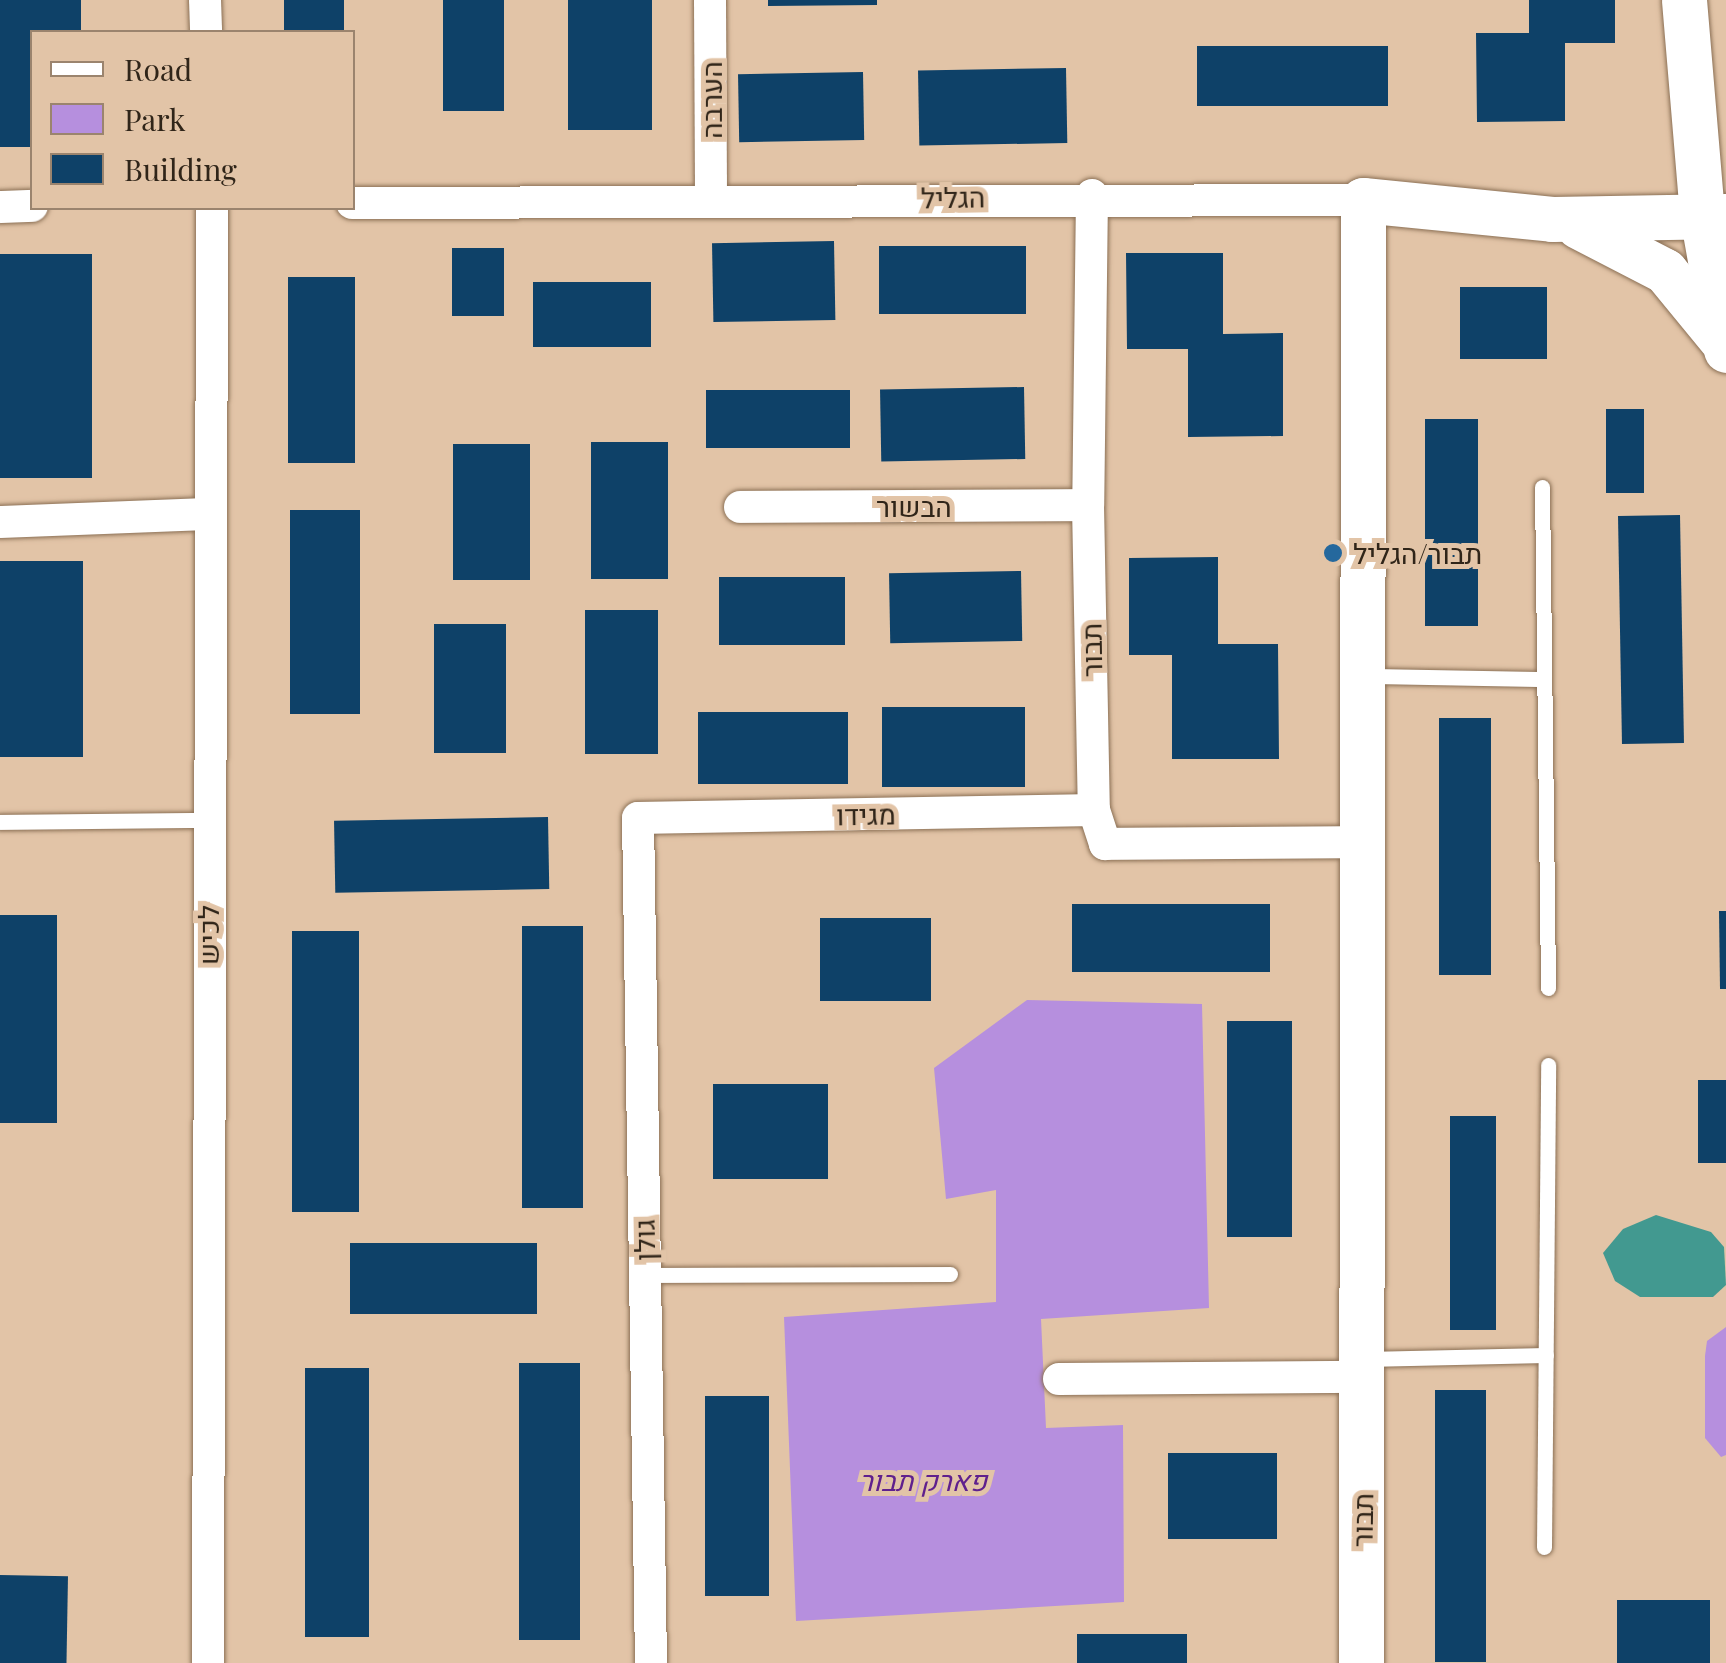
<!DOCTYPE html>
<html>
<head>
<meta charset="utf-8">
<style>
  body { margin:0 }
  #map { position:relative; width:1726px; height:1663px; overflow:hidden; background:#e2c4a7; font-family:"Playfair Display",Heebo,serif }
  div>[style] { position:absolute }
  .green>* { inset:0; background:#b68fde }
  .water>* { inset:0; background:#429990 }
  .building>* { inset:0; background:#0e4168; transform-origin:0 0 }
  .roads { filter:drop-shadow(0 0 2px #8b7055) drop-shadow(0 0 2px #8b7055) }
  .lane>* { height:15px; margin:-7.5px; padding:0 7.5px; transform-origin:7.5px; border-radius:7.5px; background:#fff }
  .street>* { height:32px; margin:-16px; padding:0 16px; transform-origin:16px; border-radius:16px; background:#fff }
  .secondary>* { height:45px; margin:-22.5px; padding:0 22.5px; transform-origin:22.5px; border-radius:22.5px; background:#fff }
  .dots>* { width:28px; height:28px; translate:-50% -50%; box-sizing:border-box; border:5px solid #e2c4a7; border-radius:50% }
  span { translate:-50% -50%; white-space:nowrap; text-align:center; line-height:1.15; -webkit-text-stroke:10px #e2c4a7; paint-order:stroke }
  .street-label { font-size:28px; color:#302519 }
  .poi-label { font-size:28px; color:#302519 }
  .left { translate:0 -50%; text-align:left }
  .park-label { font-size:28px; color:#5f208d; font-style:italic }
  .legend { position:absolute; left:30px; top:30px; width:325px; height:180px; box-sizing:border-box; background:#e2c4a7; border:2px solid #9b846e; margin:0; padding:12px 18px; list-style:none; font-size:30px; color:#302519 }
  .legend li { display:flex; align-items:center; gap:20px; height:50px }
  .legend b { width:50px; border:2px solid #9b846e }
</style>
</head>
<body>
<div id="map">
  <div class="green">
    <i style="clip-path:polygon(1027px 1000px,1202px 1004px,1209px 1308px,1041px 1319px,1046px 1428px,1123px 1425px,1124px 1602px,796px 1621px,784px 1317px,996px 1302px,996px 1190px,946px 1199px,934px 1068px)"></i>
    <i style="clip-path:polygon(1726px 1327px,1726px 1455px,1721px 1457px,1705px 1438px,1705px 1356px,1707px 1341px)"></i>
  </div>
  <div class="water">
    <i style="clip-path:polygon(1656px 1215px,1711px 1232px,1724px 1247px,1726px 1285px,1713px 1297px,1640px 1297px,1615px 1281px,1603px 1253px,1623px 1229px)"></i>
  </div>
  <div class="building">
    <i style="clip-path:polygon(0 0,81px 0,81px 32px,32px 32px,32px 147px,0 147px)"></i>
    <i style="left:284px;top:0;width:60px;height:32px"></i>
    <i style="left:443px;top:0;width:61px;height:111px"></i>
    <i style="left:568px;top:0;width:84px;height:130px"></i>
    <i style="clip-path:polygon(768px 0,877px 0,877px 5px,768px 6px)"></i>
    <i style="clip-path:polygon(1529px 0,1615px 0,1615px 43px,1565px 43px,1565px 121px,1477px 122px,1476px 33px,1529px 33px)"></i>
    <i style="left:1388px;top:46px;width:60px;height:191px;rotate:90deg"></i>
    <i style="left:1066px;top:68px;width:75px;height:148px;rotate:89deg"></i>
    <i style="left:863px;top:72px;width:68px;height:125px;rotate:89deg"></i>
    <i style="left:834px;top:241px;width:79px;height:122px;rotate:89deg"></i>
    <i style="left:1026px;top:246px;width:68px;height:147px;rotate:90deg"></i>
    <i style="left:452px;top:248px;width:52px;height:68px"></i>
    <i style="clip-path:polygon(1126px 253px,1223px 253px,1223px 334px,1283px 333px,1283px 436px,1188px 437px,1188px 349px,1127px 349px)"></i>
    <i style="left:0;top:254px;width:92px;height:224px"></i>
    <i style="left:355px;top:277px;width:186px;height:67px;rotate:90deg"></i>
    <i style="left:651px;top:282px;width:65px;height:118px;rotate:90deg"></i>
    <i style="left:1547px;top:287px;width:72px;height:87px;rotate:90deg"></i>
    <i style="left:1024px;top:387px;width:72px;height:144px;rotate:89deg"></i>
    <i style="left:850px;top:390px;width:58px;height:144px;rotate:90deg"></i>
    <i style="left:1606px;top:409px;width:38px;height:84px"></i>
    <i style="left:1425px;top:419px;width:53px;height:207px"></i>
    <i style="left:591px;top:442px;width:77px;height:137px"></i>
    <i style="left:530px;top:444px;width:136px;height:77px;rotate:90deg"></i>
    <i style="left:360px;top:510px;width:204px;height:70px;rotate:90deg"></i>
    <i style="left:1680px;top:515px;width:228px;height:62px;rotate:89deg"></i>
    <i style="clip-path:polygon(1218px 557px,1218px 644px,1278px 644px,1279px 759px,1172px 759px,1172px 655px,1129px 655px,1129px 558px)"></i>
    <i style="left:0;top:561px;width:83px;height:196px"></i>
    <i style="left:1021px;top:571px;width:70px;height:132px;rotate:89deg"></i>
    <i style="left:845px;top:577px;width:68px;height:126px;rotate:90deg"></i>
    <i style="left:658px;top:610px;width:144px;height:73px;rotate:90deg"></i>
    <i style="left:506px;top:624px;width:129px;height:72px;rotate:90deg"></i>
    <i style="left:1025px;top:707px;width:80px;height:143px;rotate:90deg"></i>
    <i style="left:848px;top:712px;width:72px;height:150px;rotate:90deg"></i>
    <i style="left:1439px;top:718px;width:52px;height:257px"></i>
    <i style="left:548px;top:817px;width:72px;height:214px;rotate:89deg"></i>
    <i style="left:1270px;top:904px;width:68px;height:198px;rotate:90deg"></i>
    <i style="clip-path:polygon(1719px 911px,1726px 911px,1726px 989px,1720px 989px)"></i>
    <i style="left:0;top:915px;width:57px;height:208px"></i>
    <i style="left:931px;top:918px;width:83px;height:111px;rotate:90deg"></i>
    <i style="left:522px;top:926px;width:61px;height:282px"></i>
    <i style="left:359px;top:931px;width:281px;height:67px;rotate:90deg"></i>
    <i style="left:1227px;top:1021px;width:65px;height:216px"></i>
    <i style="left:1698px;top:1080px;width:28px;height:83px"></i>
    <i style="left:828px;top:1084px;width:95px;height:115px;rotate:90deg"></i>
    <i style="left:1450px;top:1116px;width:46px;height:214px"></i>
    <i style="left:537px;top:1243px;width:71px;height:187px;rotate:90deg"></i>
    <i style="left:580px;top:1363px;width:277px;height:61px;rotate:90deg"></i>
    <i style="left:369px;top:1368px;width:269px;height:64px;rotate:90deg"></i>
    <i style="left:1435px;top:1390px;width:51px;height:272px"></i>
    <i style="left:769px;top:1396px;width:200px;height:64px;rotate:90deg"></i>
    <i style="left:1277px;top:1453px;width:86px;height:109px;rotate:90deg"></i>
    <i style="left:0;top:1575px;width:68px;height:88px;rotate:1deg"></i>
    <i style="left:1710px;top:1600px;width:63px;height:93px;rotate:90deg"></i>
    <i style="left:1187px;top:1634px;width:29px;height:110px;rotate:90deg"></i>
  </div>
  <div class="roads">
    <div class="lane">
      <i style="left:1542px;top:487px;width:501px;rotate:89.31deg"></i>
      <i style="left:1367px;top:676px;width:177px;rotate:1deg"></i>
      <i style="left:0;top:822px;width:208px;rotate:-0.6deg"></i>
      <i style="left:645px;top:1275px;width:305px;rotate:-0.2deg"></i>
      <i style="left:1365px;top:1359px;width:181px;rotate:-1.3deg"></i>
      <i style="left:1544px;top:1547px;width:482px;rotate:-89.5deg"></i>
    </div>
    <div class="street">
      <i style="left:205px;top:0;width:32px;rotate:88deg"></i>
      <i style="left:710px;top:0;width:199px;rotate:89.7deg"></i>
      <i style="left:1092px;top:195px;width:310px;rotate:90.7deg"></i>
      <i style="left:1088px;top:505px;width:305px;rotate:88.9deg"></i>
      <i style="left:1094px;top:810px;width:36px;rotate:72deg"></i>
      <i style="left:1105px;top:844px;width:258px;rotate:-0.4deg"></i>
      <i style="left:352px;top:203px;width:1011px;rotate:-0.17deg"></i>
      <i style="left:0;top:207px;width:32px;rotate:-2deg"></i>
      <i style="left:740px;top:507px;width:348px;rotate:-0.3deg"></i>
      <i style="left:0;top:522px;width:210px;rotate:-2.2deg"></i>
      <i style="left:1059px;top:1379px;width:305px;rotate:-0.4deg"></i>
      <i style="left:208px;top:1663px;width:1455px;rotate:-89.84deg"></i>
      <i style="left:651px;top:1663px;width:845px;rotate:-90.88deg"></i>
      <i style="left:638px;top:818px;width:456px;rotate:-1deg"></i>
    </div>
    <div class="secondary">
      <i style="left:1684px;top:0;width:216px;rotate:85.2deg"></i>
      <i style="left:1702px;top:215px;width:137px;rotate:79.9deg"></i>
      <i style="left:1578px;top:226px;width:98px;rotate:27.3deg"></i>
      <i style="left:1665px;top:271px;width:87px;rotate:50.6deg"></i>
      <i style="left:1361px;top:1663px;width:1463px;rotate:-89.92deg"></i>
      <i style="left:1363px;top:200px;width:190px;rotate:5.7deg"></i>
      <i style="left:1552px;top:219px;width:174px;rotate:-1deg"></i>
    </div>
  </div>
  <div class="dots">
    <i style="left:1333px;top:553px;background:#25689d"></i>
  </div>
  <div class="street-label">
    <span style="left:711px;top:100px;rotate:-90deg">הערבה</span>
    <span style="left:953px;top:197px;rotate:-1deg">הגליל</span>
    <span style="left:914px;top:506px">הבשור</span>
    <span style="left:1091px;top:650px;rotate:-91deg">תבור</span>
    <span style="left:866px;top:814px;rotate:-1deg">מגידו</span>
    <span style="left:208px;top:935px;rotate:-90deg">לכיש</span>
    <span style="left:644px;top:1240px;rotate:-91deg">גולן</span>
    <span style="left:1362px;top:1520px;rotate:-89deg">תבור</span>
  </div>
  <div class="poi-label">
    <span class="left" style="left:1353px;top:553px">תבור/הגליל</span>
  </div>
  <div class="park-label">
    <span style="left:923px;top:1480px">פארק תבור</span>
  </div>
  <ul class="legend">
  <li><b style="height:12px;background:#fff"></b>Road</li>
  <li><b style="height:28px;background:#b68fde"></b>Park</li>
  <li><b style="height:28px;background:#0e4168"></b>Building</li>
  </ul>
</div>
</body>
</html>
